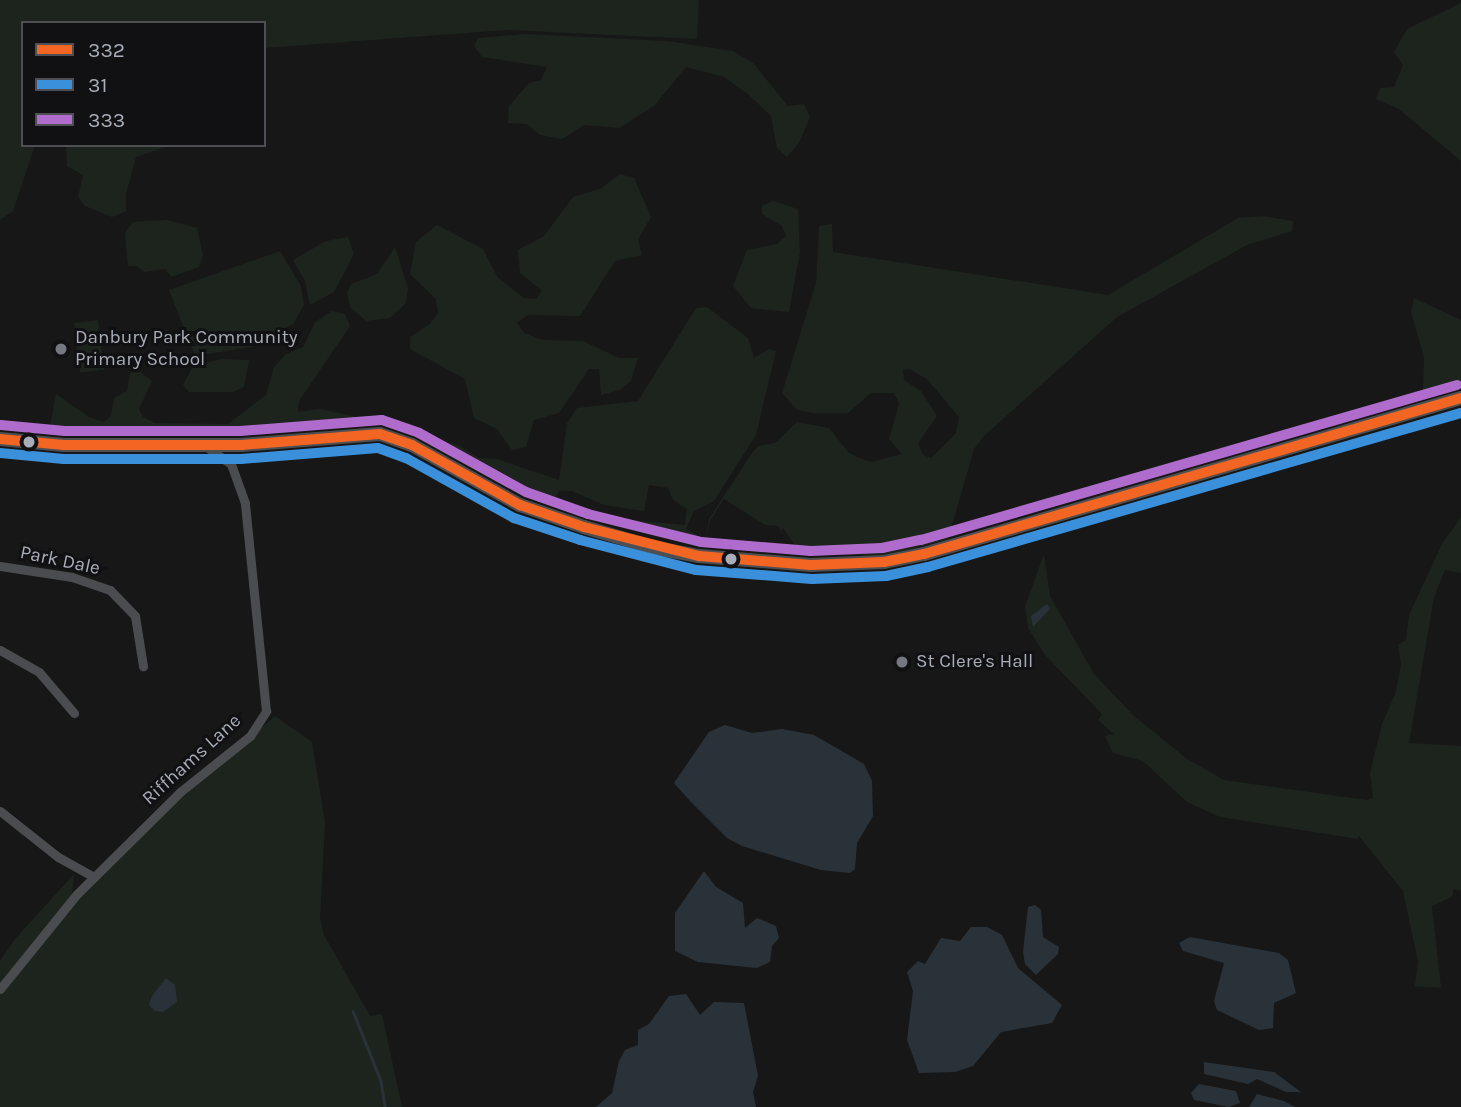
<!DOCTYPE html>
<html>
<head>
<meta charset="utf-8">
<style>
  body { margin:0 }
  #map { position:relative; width:1461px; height:1107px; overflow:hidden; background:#171717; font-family:Karla,sans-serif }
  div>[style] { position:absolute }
  .green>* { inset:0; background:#1d241e; transform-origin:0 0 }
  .water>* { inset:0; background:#2a3239 }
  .stream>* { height:2.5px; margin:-1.25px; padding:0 1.25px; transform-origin:1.25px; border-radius:1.25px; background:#2a3239 }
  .street>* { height:9px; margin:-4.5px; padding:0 4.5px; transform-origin:4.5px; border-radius:4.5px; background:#4b4c50 }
  .primary>* { height:14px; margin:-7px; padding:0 7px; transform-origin:7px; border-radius:7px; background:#4d4f52 }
  .bus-1>* { height:10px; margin:-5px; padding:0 5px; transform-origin:5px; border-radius:5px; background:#f26522 }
  .bus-2>* { height:10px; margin:-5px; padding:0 5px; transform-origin:5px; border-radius:5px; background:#3a90db }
  .bus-3>* { height:10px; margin:-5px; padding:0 5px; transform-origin:5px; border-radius:5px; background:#b06ccc }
  .dots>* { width:19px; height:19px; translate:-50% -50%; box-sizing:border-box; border:4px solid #111113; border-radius:50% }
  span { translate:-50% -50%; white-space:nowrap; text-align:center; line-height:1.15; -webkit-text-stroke:6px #111113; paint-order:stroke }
  .poi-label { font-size:19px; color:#a8adb8 }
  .left { translate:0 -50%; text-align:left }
  .street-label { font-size:19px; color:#a8adb8 }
  .legend { position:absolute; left:21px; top:21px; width:245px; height:126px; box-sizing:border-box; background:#111113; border:2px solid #4d4f55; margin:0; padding:9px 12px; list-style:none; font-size:21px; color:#a8adb8 }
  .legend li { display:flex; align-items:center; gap:14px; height:35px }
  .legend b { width:35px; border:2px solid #4d4f55 }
</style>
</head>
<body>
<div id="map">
  <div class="green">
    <i style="clip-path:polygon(0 0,699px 0,697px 39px,506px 30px,264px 48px,264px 23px,23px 23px,23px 145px,35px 145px,13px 211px,0 220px)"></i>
    <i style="clip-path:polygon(1461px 3px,1461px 161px,1399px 109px,1376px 99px,1380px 88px,1394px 87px,1403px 65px,1394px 52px,1407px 29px)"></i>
    <i style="clip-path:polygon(524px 34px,667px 41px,733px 51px,753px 63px,788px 106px,804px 104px,810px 117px,799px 143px,787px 157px,777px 148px,771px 116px,749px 95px,724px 77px,686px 67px,654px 106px,619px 128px,584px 125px,562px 139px,540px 135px,527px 124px,508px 123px,509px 106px,529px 83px,541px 80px,547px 67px,482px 57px,474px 46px,478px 38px)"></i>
    <i style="clip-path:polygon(66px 145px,172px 145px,136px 157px,126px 194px,126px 211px,112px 217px,85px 206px,78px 197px,83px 175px,67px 166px)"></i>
    <i style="clip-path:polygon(620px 174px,634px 178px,651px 217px,638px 239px,642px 255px,615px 261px,580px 316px,528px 315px,517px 323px,524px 333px,543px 340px,583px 341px,619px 358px,638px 358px,631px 381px,620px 390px,601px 395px,599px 369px,589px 369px,559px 413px,534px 420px,526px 447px,512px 450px,497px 429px,474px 418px,465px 379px,410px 349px,410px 337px,430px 324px,438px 313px,436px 299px,410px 274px,416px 242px,437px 225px,483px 249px,498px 278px,524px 298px,536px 299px,542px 291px,520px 273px,518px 250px,544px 236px,573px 197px,600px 189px)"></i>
    <i style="clip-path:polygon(773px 201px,798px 209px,800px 252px,789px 312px,751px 308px,733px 286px,747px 250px,777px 244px,786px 236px,782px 226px,762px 214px,762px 206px)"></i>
    <i style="clip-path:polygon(evenodd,1263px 216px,1293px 221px,1292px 231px,1247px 245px,1117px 317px,984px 436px,974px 449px,948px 539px,890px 555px,801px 554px,783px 528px,780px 532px,779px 526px,765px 525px,724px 499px,710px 521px,706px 540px,726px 548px,705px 545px,709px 519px,752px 453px,758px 446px,775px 443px,797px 422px,829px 428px,849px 453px,862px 459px,871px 462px,902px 454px,889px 439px,899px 404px,894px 393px,871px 393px,848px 413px,813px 413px,797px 410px,782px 393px,816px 283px,819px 226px,832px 224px,833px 252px,1108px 295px,1238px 218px,1263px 216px,909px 369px,927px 379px,959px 417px,956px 433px,931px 458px,923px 455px,918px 443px,937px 416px,921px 391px,904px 380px,903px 370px,909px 369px)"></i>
    <i style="clip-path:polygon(167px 220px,197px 228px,203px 255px,199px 267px,171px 277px,165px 269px,144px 272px,137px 266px,128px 266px,125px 233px,133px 222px)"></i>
    <i style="clip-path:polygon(348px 237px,354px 254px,334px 292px,310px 305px,305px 281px,293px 260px,326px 241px)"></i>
    <i style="clip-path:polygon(395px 247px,408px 288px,406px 303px,390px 318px,366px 321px,350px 307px,347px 293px,351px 284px,377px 274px)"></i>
    <i style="clip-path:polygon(280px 251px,301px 286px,304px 305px,293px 324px,251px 347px,195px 356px,169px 290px)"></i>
    <i style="clip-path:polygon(1414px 298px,1461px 320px,1461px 388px,1432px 395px,1423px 389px,1424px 357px,1411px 312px)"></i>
    <i style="clip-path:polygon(evenodd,707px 307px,748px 338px,754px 358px,769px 349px,776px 351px,756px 435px,714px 501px,694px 511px,686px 529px,697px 535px,689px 540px,576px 513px,393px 426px,360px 422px,210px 436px,49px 432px,56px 394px,89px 417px,104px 422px,111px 416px,114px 398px,127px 391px,130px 373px,140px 372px,152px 381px,139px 409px,143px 417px,155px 423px,228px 424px,266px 395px,274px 367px,286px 354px,303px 347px,315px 322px,332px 311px,345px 314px,350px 326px,299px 401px,298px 412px,320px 409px,412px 429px,460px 446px,479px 458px,497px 459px,559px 480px,567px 423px,577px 408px,638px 401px,696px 308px,707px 307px,649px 485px,668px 488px,673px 500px,687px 509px,685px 525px,610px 518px,556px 497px,559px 491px,572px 491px,604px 505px,644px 511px,649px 485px)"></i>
    <i style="left:98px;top:320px;width:50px;height:24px;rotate:83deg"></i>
    <i style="clip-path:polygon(222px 359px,249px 360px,244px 387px,233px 392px,189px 392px,183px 385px,193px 366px)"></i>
    <i style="clip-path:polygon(1461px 517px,1461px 573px,1445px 570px,1434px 597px,1409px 743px,1461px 746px,1461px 891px,1454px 889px,1452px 897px,1432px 906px,1441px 988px,1415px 986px,1418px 961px,1403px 891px,1359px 836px,1358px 839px,1220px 817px,1187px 802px,1143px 761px,1113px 753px,1105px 736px,1114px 734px,1098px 720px,1102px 714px,1045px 655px,1028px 628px,1025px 606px,1044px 554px,1050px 596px,1094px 674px,1133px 715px,1187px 759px,1224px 780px,1367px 800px,1373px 798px,1370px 773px,1382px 724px,1396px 692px,1401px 664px,1398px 645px,1406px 640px,1409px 615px,1442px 544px)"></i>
    <i style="clip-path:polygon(275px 716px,312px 742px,325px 823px,320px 918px,324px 935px,370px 1016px,382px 1014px,402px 1107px,0 1107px,0 961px,15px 939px,74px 874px,72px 894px)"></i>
  </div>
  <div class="water">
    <i style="clip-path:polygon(1047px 604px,1050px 609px,1033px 627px,1031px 616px)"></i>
    <i style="clip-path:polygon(725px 725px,752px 733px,782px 729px,814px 735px,864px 764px,872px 781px,873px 816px,857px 843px,855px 869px,850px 873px,821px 870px,742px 846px,727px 838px,690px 801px,674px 783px,709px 732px)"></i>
    <i style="clip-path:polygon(704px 871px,716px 887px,743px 903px,745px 928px,757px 918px,776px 926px,779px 938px,772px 946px,770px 962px,757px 968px,698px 962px,675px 951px,675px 913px)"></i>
    <i style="clip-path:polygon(1035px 905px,1041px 910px,1043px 937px,1059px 947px,1058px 954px,1036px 975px,1025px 964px,1023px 952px,1028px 907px)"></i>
    <i style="clip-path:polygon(971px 927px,987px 927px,1002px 935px,1018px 968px,1062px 1005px,1052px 1023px,1001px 1032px,973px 1066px,955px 1072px,919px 1073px,907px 1040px,913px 991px,907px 972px,918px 961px,925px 964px,941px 938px,960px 941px)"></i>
    <i style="clip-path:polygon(1190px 937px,1279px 953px,1288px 960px,1296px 993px,1274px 1003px,1273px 1028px,1259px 1030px,1217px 1010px,1214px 1001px,1224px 963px,1183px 951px,1179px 943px)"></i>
    <i style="clip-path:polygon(166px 978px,175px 985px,177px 1002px,163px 1012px,155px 1011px,149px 1005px,152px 996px)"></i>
    <i style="clip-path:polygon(686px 994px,700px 1015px,714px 1002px,744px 1003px,758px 1076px,753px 1092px,756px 1107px,596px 1107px,612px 1093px,619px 1061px,625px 1050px,638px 1045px,638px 1030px,649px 1024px,669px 996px)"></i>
    <i style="clip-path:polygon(1204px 1062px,1274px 1072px,1301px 1092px,1286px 1092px,1257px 1079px,1248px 1084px,1204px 1074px)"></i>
    <i style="clip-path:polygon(1199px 1084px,1236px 1091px,1240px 1103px,1229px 1107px,1194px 1100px,1191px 1093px)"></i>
    <i style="clip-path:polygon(1257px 1094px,1284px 1101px,1295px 1107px,1249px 1107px)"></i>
  </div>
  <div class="stream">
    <i style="left:353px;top:1011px;width:75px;rotate:68.2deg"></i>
    <i style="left:381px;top:1081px;width:26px;rotate:81deg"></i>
  </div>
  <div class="street">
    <i style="left:0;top:566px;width:73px;rotate:8.7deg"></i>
    <i style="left:72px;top:577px;width:40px;rotate:18.9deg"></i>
    <i style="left:110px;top:590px;width:36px;rotate:46deg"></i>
    <i style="left:135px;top:616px;width:51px;rotate:80.9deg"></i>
    <i style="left:0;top:650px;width:45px;rotate:29.4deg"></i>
    <i style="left:39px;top:672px;width:54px;rotate:49.5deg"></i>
    <i style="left:0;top:811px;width:74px;rotate:38.4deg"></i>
    <i style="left:58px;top:857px;width:41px;rotate:29.1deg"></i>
    <i style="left:0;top:989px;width:122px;rotate:-51deg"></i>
    <i style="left:77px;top:894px;width:145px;rotate:-44.7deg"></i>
    <i style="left:180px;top:792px;width:90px;rotate:-38.7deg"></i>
    <i style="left:250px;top:736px;width:30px;rotate:-57deg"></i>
    <i style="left:266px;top:711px;width:209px;rotate:-95.8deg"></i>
    <i style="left:245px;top:503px;width:41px;rotate:-109.7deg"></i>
    <i style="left:231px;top:464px;width:29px;rotate:-145deg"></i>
  </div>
  <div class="primary">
    <i style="left:0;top:439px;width:64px;rotate:5.4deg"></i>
    <i style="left:64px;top:445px;width:177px"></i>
    <i style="left:241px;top:445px;width:139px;rotate:-4.5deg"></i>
    <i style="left:380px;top:434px;width:34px;rotate:19deg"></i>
    <i style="left:412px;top:445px;width:124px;rotate:29.1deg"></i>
    <i style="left:520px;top:505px;width:68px;rotate:19deg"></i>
    <i style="left:584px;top:527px;width:74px;rotate:16.5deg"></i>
    <i style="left:655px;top:548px;width:45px;rotate:10.3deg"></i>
    <i style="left:699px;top:556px;width:112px;rotate:4.6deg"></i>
    <i style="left:811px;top:565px;width:73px;rotate:-2.4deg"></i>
    <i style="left:884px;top:562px;width:41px;rotate:-11.3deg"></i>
    <i style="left:924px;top:554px;width:559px;rotate:-16.2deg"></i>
  </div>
  <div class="bus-1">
    <i style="left:0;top:439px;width:64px;rotate:5.4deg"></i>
    <i style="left:64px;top:445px;width:177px"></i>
    <i style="left:241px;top:445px;width:139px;rotate:-4.5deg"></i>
    <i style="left:380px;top:434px;width:34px;rotate:19deg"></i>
    <i style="left:412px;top:445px;width:124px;rotate:29.1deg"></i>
    <i style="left:520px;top:505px;width:68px;rotate:19deg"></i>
    <i style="left:584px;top:527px;width:119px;rotate:14.2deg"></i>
    <i style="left:699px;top:556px;width:112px;rotate:4.6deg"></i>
    <i style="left:811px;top:565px;width:73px;rotate:-2.4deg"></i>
    <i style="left:884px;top:562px;width:41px;rotate:-11.3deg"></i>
    <i style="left:924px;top:554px;width:559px;rotate:-16.2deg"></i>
  </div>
  <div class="bus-2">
    <i style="left:0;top:453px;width:64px;rotate:5.4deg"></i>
    <i style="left:64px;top:459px;width:177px"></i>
    <i style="left:241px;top:459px;width:137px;rotate:-4.6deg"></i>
    <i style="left:378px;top:448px;width:30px;rotate:20deg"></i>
    <i style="left:406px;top:458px;width:124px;rotate:29.1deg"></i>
    <i style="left:514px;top:518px;width:70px;rotate:18.4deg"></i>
    <i style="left:580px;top:540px;width:120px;rotate:14.5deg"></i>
    <i style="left:696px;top:570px;width:116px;rotate:4.4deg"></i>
    <i style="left:812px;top:579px;width:74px;rotate:-2.3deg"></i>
    <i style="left:886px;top:576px;width:43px;rotate:-12.1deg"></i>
    <i style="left:928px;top:567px;width:555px;rotate:-16.12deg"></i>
  </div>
  <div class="bus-3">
    <i style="left:1px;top:425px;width:64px;rotate:5.4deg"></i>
    <i style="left:65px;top:431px;width:175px"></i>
    <i style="left:240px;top:431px;width:142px;rotate:-4.4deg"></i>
    <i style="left:382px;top:420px;width:39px;rotate:19deg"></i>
    <i style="left:419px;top:433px;width:122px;rotate:28.9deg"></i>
    <i style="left:526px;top:492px;width:66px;rotate:19.5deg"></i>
    <i style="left:588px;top:514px;width:116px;rotate:13.9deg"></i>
    <i style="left:701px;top:542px;width:110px;rotate:4.7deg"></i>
    <i style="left:811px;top:551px;width:71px;rotate:-2.4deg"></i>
    <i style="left:882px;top:548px;width:40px;rotate:-12deg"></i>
    <i style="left:921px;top:540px;width:558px;rotate:-16.13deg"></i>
  </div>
  <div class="dots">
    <i style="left:61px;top:349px;background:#757880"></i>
    <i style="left:29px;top:442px;background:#a8adb8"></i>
    <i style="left:731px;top:559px;background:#a8adb8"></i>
    <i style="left:902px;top:662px;background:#757880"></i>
  </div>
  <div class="poi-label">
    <span class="left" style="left:75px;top:349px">Danbury Park Community<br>Primary School</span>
    <span class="left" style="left:916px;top:662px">St Clere's Hall</span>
  </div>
  <div class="street-label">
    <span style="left:60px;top:561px;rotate:12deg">Park Dale</span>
    <span style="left:192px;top:760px;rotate:-42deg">Riffhams Lane</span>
  </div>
  <ul class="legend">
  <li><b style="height:9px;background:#f26522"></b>332</li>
  <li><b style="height:9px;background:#3a90db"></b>31</li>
  <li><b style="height:9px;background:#b06ccc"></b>333</li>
  </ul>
</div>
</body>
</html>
